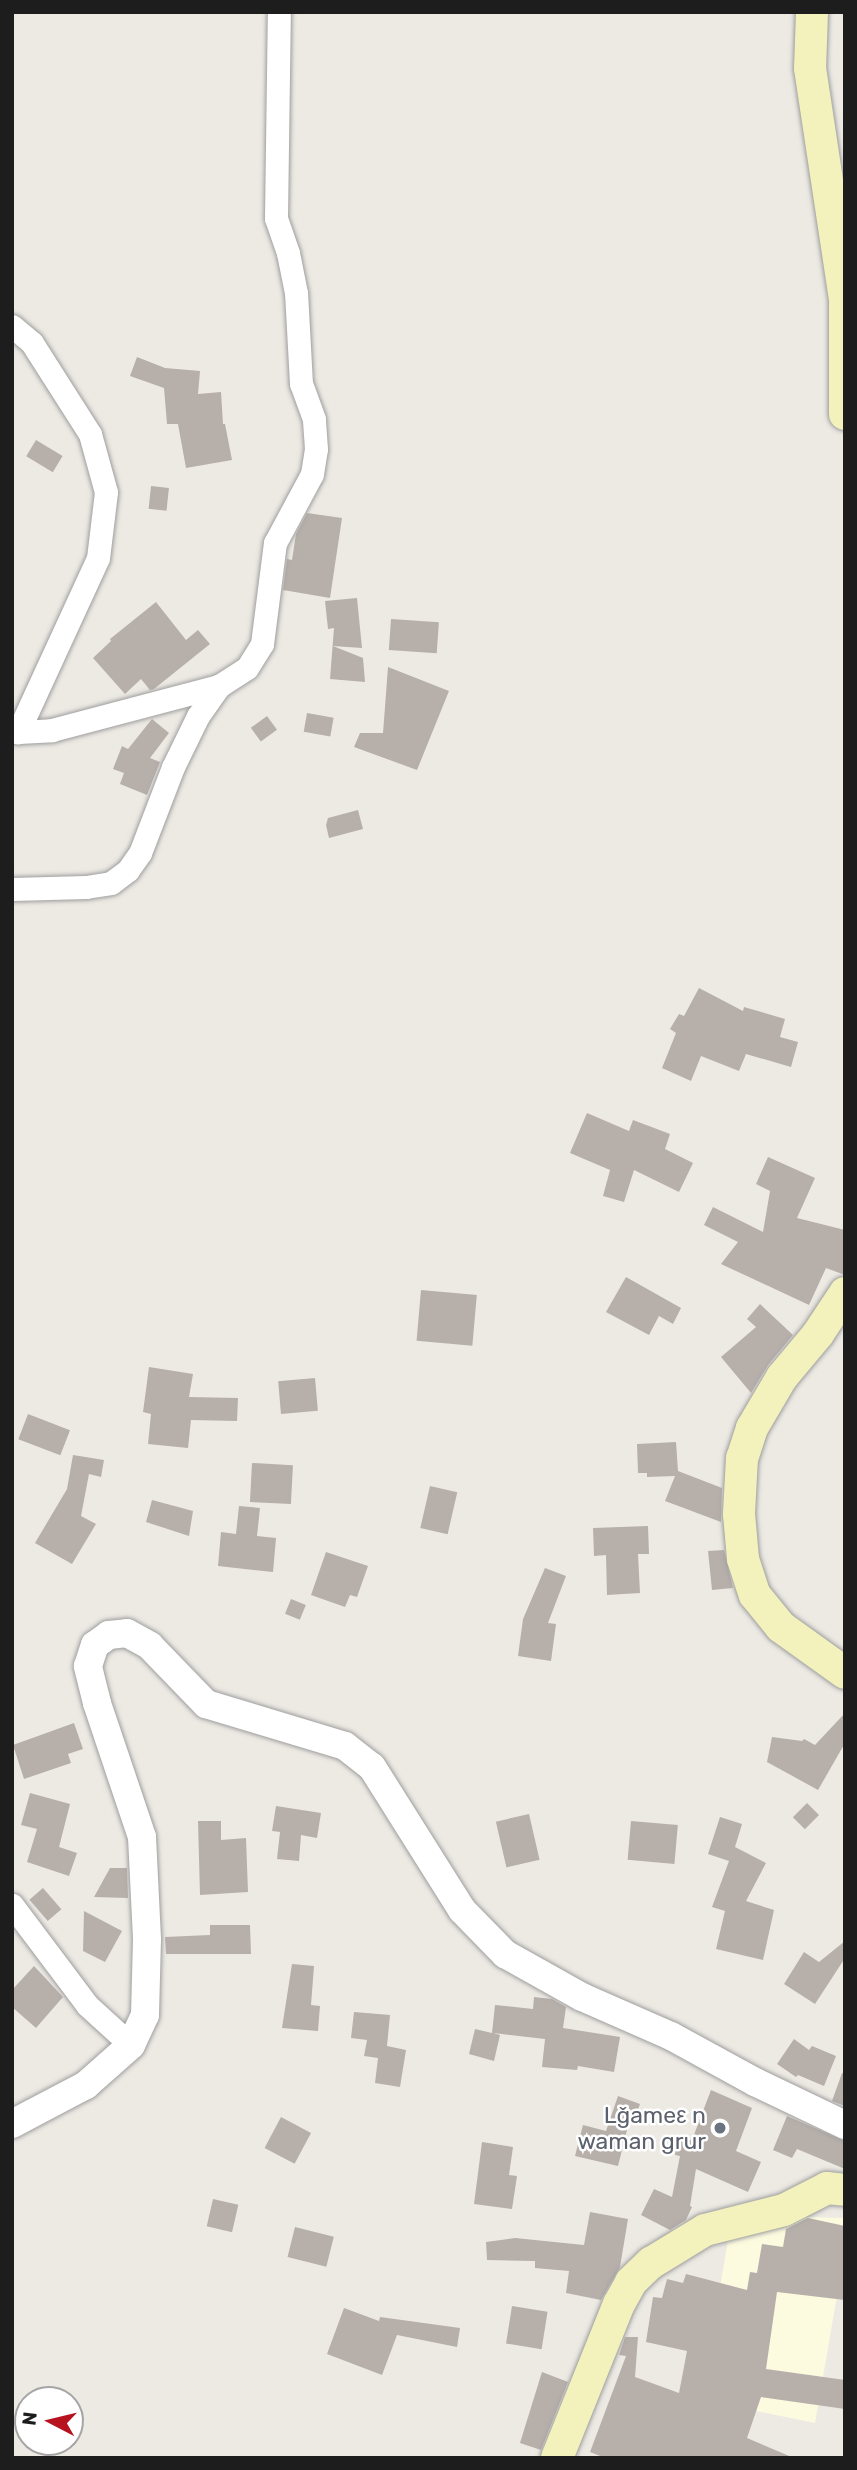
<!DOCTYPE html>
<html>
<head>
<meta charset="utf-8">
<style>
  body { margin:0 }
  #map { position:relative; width:857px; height:2470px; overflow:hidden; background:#edeae4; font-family:Rubik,sans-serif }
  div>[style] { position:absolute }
  .education>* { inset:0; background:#fcfadf }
  .building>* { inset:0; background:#b7afaa; transform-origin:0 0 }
  .roads { filter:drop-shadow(0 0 2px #9e9e9e) drop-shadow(0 0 2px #9e9e9e) }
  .minor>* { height:23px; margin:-11.5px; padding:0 11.5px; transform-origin:11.5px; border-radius:11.5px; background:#fff }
  .tertiary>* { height:28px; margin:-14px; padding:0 14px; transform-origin:14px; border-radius:14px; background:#fff }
  .secondary>* { height:32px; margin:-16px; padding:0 16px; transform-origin:16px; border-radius:16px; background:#f3f2bd }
  .dots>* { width:19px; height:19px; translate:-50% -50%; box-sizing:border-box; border:4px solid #fff; border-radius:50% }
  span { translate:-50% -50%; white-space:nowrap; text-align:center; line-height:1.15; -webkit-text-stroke:5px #fff; paint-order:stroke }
  .worship-label { font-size:23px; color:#5b616d }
  .right { translate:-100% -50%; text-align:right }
  .frame { position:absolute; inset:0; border:14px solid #1d1d1d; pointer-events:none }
  .north { position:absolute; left:14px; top:2386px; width:70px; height:70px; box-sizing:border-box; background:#fff; border:2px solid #a5a5a5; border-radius:50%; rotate:277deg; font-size:19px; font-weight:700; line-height:28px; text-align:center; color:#1d1d1d }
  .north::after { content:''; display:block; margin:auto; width:24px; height:32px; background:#b7131f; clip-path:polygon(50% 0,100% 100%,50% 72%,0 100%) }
</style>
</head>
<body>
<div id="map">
  <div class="education">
    <i style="clip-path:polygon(805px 2217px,845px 2218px,845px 2250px,815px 2423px,701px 2400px,730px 2228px)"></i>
  </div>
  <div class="building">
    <i style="clip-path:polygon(137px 357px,165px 368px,200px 371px,198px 394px,221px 392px,223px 424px,225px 424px,232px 460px,186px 468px,178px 424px,167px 424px,164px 388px,130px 376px)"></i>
    <i style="left:36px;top:440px;width:31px;height:19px;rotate:31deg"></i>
    <i style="left:151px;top:486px;width:18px;height:23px;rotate:6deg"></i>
    <i style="clip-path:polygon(307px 513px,342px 518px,330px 598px,283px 590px,287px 559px,292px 560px,296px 534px)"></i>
    <i style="clip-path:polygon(357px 598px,362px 648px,333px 646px,363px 658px,365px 682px,330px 679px,334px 628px,328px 629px,325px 601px)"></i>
    <i style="clip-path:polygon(156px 602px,186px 640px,198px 630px,210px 644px,154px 689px,150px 690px,141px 679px,125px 694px,93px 658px,111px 641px,110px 639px)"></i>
    <i style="left:391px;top:619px;width:48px;height:31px;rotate:4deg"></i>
    <i style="clip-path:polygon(388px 667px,449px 691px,417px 770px,354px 747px,360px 733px,383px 733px)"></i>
    <i style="left:307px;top:713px;width:27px;height:19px;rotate:10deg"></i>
    <i style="left:267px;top:716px;width:17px;height:20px;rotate:54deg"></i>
    <i style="clip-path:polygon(152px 719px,169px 733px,150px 758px,160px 762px,147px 795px,120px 784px,124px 773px,113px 769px,122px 746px,128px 749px)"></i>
    <i style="clip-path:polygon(358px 810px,363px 829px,329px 838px,326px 825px,328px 818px)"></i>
    <i style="clip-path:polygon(699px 988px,743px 1011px,744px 1007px,785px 1019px,780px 1037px,798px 1042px,791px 1067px,746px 1054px,739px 1071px,701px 1056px,691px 1081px,662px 1068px,676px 1033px,670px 1029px,679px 1014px,684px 1016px)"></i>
    <i style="clip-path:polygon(587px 1113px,629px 1131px,633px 1120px,670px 1134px,665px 1149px,693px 1163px,679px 1192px,634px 1170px,624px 1202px,603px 1196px,610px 1170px,570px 1153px)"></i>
    <i style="clip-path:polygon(768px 1157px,815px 1178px,797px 1218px,845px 1230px,845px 1275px,826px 1268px,809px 1305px,721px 1264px,738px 1242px,704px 1225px,713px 1207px,763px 1232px,770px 1191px,756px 1184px)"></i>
    <i style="clip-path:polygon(626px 1277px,681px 1308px,673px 1324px,659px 1316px,649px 1335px,606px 1312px)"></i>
    <i style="left:421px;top:1290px;width:56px;height:51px;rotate:5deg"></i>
    <i style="clip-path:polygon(760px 1304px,793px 1335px,768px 1365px,751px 1393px,721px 1357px,756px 1327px,747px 1319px)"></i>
    <i style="clip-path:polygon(149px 1367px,193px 1374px,189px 1397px,238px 1398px,237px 1421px,191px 1420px,188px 1448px,148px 1444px,151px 1414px,143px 1412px)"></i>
    <i style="left:315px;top:1378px;width:33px;height:37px;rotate:85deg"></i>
    <i style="left:28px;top:1414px;width:45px;height:27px;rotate:21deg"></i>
    <i style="clip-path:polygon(676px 1442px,678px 1471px,722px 1488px,721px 1522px,665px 1501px,675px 1476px,647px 1477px,647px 1473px,638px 1473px,637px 1444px)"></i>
    <i style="clip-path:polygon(73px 1455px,104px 1460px,101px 1477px,89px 1474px,81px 1516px,96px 1524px,72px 1564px,35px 1543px,67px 1489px)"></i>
    <i style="left:252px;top:1463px;width:41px;height:39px;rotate:3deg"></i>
    <i style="left:430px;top:1486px;width:28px;height:43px;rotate:13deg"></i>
    <i style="clip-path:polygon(152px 1500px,193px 1511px,189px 1536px,146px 1522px)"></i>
    <i style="clip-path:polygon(239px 1506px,260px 1508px,257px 1536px,276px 1538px,273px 1572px,218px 1566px,221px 1532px,236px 1534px)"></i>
    <i style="clip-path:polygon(648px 1526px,649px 1554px,638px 1554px,640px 1593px,607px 1595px,606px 1555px,594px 1556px,593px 1528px)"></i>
    <i style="clip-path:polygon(724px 1550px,733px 1588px,712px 1590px,708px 1551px)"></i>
    <i style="clip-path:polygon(326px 1552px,368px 1566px,357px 1597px,350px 1595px,345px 1607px,311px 1595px)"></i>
    <i style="clip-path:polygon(545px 1568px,566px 1576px,548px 1623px,556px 1624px,551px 1661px,518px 1656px,523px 1619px)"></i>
    <i style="left:291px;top:1599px;width:16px;height:16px;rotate:22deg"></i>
    <i style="clip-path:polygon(845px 1713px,845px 1743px,818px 1790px,767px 1762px,772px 1737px,802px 1741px,804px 1739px,815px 1745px)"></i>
    <i style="clip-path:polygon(74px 1723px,83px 1749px,68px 1754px,71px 1763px,24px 1779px,13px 1745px)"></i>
    <i style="clip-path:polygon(30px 1793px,70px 1804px,59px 1847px,77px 1853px,69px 1876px,27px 1862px,37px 1829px,21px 1825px)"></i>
    <i style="left:807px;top:1803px;width:17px;height:20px;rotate:45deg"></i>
    <i style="clip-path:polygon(276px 1806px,321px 1813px,317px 1838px,301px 1835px,299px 1861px,277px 1859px,280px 1832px,272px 1831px)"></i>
    <i style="left:529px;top:1814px;width:47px;height:34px;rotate:77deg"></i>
    <i style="clip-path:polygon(720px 1817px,742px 1824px,735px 1847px,766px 1863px,746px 1901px,774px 1910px,763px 1960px,716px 1949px,725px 1911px,712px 1907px,729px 1861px,708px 1854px)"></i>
    <i style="clip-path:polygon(198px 1821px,221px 1821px,221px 1840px,246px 1838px,248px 1892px,200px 1895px)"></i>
    <i style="left:631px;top:1821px;width:47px;height:39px;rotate:5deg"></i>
    <i style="clip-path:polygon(110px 1868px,127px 1868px,128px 1898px,94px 1897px)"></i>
    <i style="left:43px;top:1888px;width:28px;height:18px;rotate:49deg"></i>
    <i style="clip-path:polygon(84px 1911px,122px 1931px,105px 1962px,83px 1951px)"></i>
    <i style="clip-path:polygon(210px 1925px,250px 1925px,251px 1954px,166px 1954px,165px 1937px,210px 1935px)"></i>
    <i style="clip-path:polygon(845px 1941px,845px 1958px,815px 2004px,784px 1984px,804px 1952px,819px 1962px)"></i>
    <i style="clip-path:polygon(292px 1964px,314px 1966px,311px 2005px,320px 2006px,318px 2031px,282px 2028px)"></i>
    <i style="clip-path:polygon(34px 1966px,63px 1997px,36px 2028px,12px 2007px,12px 1990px)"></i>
    <i style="clip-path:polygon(534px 1997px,552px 1999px,566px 2007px,563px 2028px,620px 2037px,614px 2072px,578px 2066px,577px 2070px,542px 2067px,545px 2039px,493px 2033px,500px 2035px,494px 2061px,469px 2054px,475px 2029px,492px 2033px,495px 2005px,533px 2009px)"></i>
    <i style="clip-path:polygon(354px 2012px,390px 2015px,387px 2046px,406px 2050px,400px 2087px,375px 2083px,378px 2058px,364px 2056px,367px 2040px,351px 2038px)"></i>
    <i style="clip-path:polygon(794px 2039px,809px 2050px,812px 2046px,836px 2056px,824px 2086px,798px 2075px,796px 2077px,777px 2064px)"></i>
    <i style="clip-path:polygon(842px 2073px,845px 2074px,845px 2106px,832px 2101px)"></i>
    <i style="clip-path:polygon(711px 2090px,752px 2108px,736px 2151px,761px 2162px,748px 2192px,696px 2169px,690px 2206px,692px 2207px,686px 2220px,670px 2230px,641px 2215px,654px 2189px,672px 2197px,680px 2156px,675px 2155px,677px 2138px,692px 2140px)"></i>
    <i style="clip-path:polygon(618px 2096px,640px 2104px,633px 2123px,629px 2122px,618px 2166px,575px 2156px,583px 2125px,606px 2131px)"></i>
    <i style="clip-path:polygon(787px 2116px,845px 2141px,845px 2169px,797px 2149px,792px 2158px,773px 2150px)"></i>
    <i style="left:281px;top:2117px;width:34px;height:35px;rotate:28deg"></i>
    <i style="clip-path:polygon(482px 2142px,513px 2147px,509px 2175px,517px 2176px,512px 2209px,474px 2204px)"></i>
    <i style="left:213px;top:2199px;width:26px;height:28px;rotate:13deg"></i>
    <i style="clip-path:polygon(590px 2212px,628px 2219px,620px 2267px,601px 2300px,566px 2293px,569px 2271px,535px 2268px,535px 2261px,487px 2260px,486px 2242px,515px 2238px,584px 2245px)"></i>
    <i style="clip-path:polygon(808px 2218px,845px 2226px,845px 2300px,777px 2292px,766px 2369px,845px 2380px,845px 2409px,761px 2397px,747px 2438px,794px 2458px,605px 2458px,590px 2452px,626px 2356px,619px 2355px,625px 2337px,638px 2337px,635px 2377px,679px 2393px,687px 2351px,646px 2342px,653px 2297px,662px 2298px,667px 2279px,683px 2283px,686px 2274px,747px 2290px,750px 2272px,757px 2273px,762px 2244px,783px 2247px,786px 2229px)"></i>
    <i style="left:295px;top:2227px;width:40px;height:31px;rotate:14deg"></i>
    <i style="left:512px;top:2306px;width:36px;height:38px;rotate:9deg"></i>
    <i style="clip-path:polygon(344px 2308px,379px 2321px,380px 2317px,460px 2328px,457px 2347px,397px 2335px,382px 2375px,327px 2354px)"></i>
    <i style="clip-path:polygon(542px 2372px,568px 2382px,541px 2450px,520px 2443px)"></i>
  </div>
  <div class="roads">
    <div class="minor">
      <i style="left:12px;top:326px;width:26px;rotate:40deg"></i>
      <i style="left:32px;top:343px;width:108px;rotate:57.5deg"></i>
      <i style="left:90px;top:434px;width:60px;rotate:74.6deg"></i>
      <i style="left:106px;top:492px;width:66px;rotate:96.9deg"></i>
      <i style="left:98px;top:558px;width:192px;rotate:114.7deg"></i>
      <i style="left:12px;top:726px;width:8px;rotate:45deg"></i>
      <i style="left:18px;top:732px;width:34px;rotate:-3deg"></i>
      <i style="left:52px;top:730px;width:173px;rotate:-14.8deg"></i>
      <i style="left:12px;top:889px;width:74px;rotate:-1.5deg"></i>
      <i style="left:86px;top:887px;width:25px;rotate:-9deg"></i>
      <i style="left:111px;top:883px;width:21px;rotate:-37deg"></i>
      <i style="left:128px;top:870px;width:21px;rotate:-55deg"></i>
      <i style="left:140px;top:853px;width:92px;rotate:-69deg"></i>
      <i style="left:173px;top:767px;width:57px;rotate:-63.9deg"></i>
      <i style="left:198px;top:716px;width:37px;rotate:-55deg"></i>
      <i style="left:219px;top:686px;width:33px;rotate:-33deg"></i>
      <i style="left:247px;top:668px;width:28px;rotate:-58deg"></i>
      <i style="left:262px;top:644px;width:102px;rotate:-82.7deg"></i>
      <i style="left:275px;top:543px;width:78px;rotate:-61.8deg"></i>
      <i style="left:312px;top:474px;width:25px;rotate:-81deg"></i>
      <i style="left:316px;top:449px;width:30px;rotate:-94deg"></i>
      <i style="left:314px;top:419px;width:37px;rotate:-110deg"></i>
      <i style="left:301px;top:384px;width:91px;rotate:-93.1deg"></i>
      <i style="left:296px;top:293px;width:41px;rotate:-101.3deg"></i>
      <i style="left:288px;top:253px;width:37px;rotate:-109deg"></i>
      <i style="left:276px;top:218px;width:206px;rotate:-89.2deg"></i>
      <i style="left:12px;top:1905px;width:125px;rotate:53.1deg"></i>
      <i style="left:87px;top:2005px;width:59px;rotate:42.3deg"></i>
    </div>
    <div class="tertiary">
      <i style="left:12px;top:2124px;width:84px;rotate:-27.8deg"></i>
      <i style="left:86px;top:2085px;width:60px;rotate:-41.6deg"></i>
      <i style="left:131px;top:2045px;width:33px;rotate:-65deg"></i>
      <i style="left:145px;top:2015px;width:76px;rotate:-88.5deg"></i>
      <i style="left:147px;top:1939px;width:102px;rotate:-92.8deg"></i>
      <i style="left:142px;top:1837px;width:141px;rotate:-108.6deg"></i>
      <i style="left:97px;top:1703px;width:38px;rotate:-104deg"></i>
      <i style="left:88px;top:1666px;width:22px;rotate:-72deg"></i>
      <i style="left:95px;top:1645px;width:17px;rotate:-36deg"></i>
      <i style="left:109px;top:1635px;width:18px;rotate:-6deg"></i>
      <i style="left:127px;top:1633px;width:26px;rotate:29deg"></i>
      <i style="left:150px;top:1646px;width:81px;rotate:46deg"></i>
      <i style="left:206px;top:1704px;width:145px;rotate:16.8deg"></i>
      <i style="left:345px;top:1746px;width:34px;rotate:38deg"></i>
      <i style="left:372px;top:1767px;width:169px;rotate:57.8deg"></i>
      <i style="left:462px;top:1910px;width:62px;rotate:45.7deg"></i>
      <i style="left:505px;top:1954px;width:88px;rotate:29.2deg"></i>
      <i style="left:582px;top:1997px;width:97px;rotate:23.7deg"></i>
      <i style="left:671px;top:2036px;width:96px;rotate:28.7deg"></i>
      <i style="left:755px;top:2082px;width:100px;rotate:25.5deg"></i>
    </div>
    <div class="secondary">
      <i style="left:812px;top:12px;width:56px;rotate:92deg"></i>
      <i style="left:810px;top:68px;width:234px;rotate:81.4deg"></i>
      <i style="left:845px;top:305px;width:109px;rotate:90deg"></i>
      <i style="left:845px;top:1293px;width:49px;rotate:123.4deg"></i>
      <i style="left:818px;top:1334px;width:56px;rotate:129.9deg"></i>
      <i style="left:782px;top:1377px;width:59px;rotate:120.5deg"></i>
      <i style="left:752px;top:1428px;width:32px;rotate:108deg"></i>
      <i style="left:742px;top:1458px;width:56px;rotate:93.1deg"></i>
      <i style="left:739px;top:1514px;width:45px;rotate:84.9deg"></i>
      <i style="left:743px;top:1559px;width:38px;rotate:72deg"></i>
      <i style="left:755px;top:1595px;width:41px;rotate:50.9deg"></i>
      <i style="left:781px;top:1627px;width:79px;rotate:35.7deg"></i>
      <i style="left:557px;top:2458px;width:166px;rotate:-68.1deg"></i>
      <i style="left:619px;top:2304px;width:25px;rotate:-61deg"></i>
      <i style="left:631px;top:2282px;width:28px;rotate:-44deg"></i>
      <i style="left:651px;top:2263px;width:63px;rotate:-31.4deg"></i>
      <i style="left:705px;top:2230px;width:81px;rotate:-14.2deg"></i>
      <i style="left:784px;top:2210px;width:48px;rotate:-27.1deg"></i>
      <i style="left:827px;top:2188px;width:18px;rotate:6deg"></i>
    </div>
  </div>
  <div class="dots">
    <i style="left:720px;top:2128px;background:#6b7280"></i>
  </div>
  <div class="worship-label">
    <span class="right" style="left:706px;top:2128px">Lǧameε n<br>waman grur</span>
  </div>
  <div class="frame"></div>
  <div class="north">N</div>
</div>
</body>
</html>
